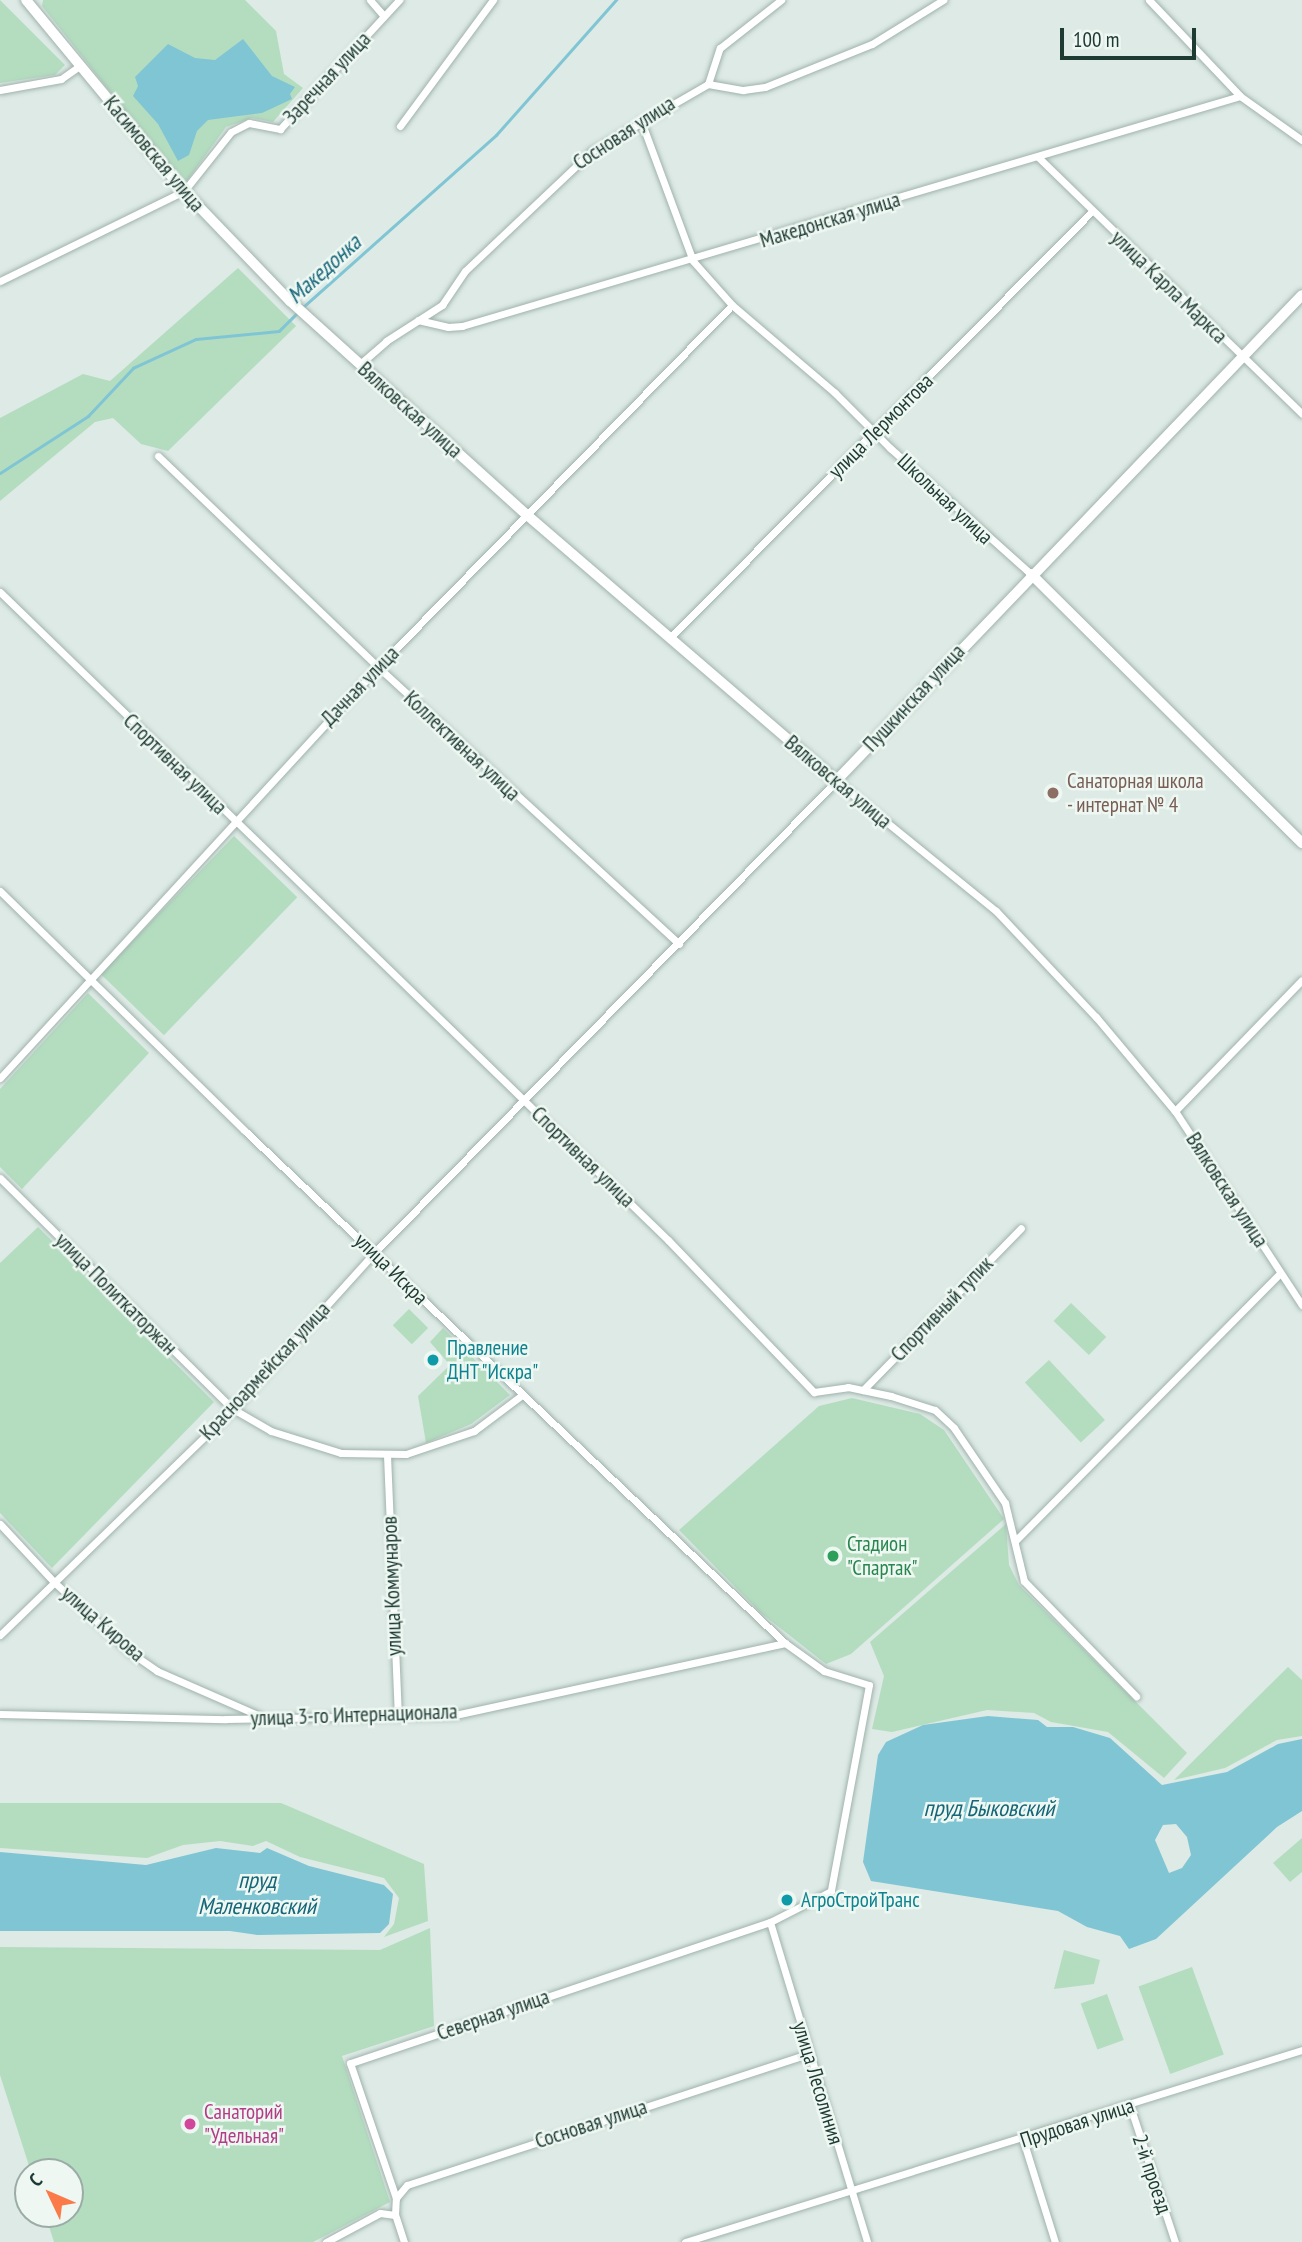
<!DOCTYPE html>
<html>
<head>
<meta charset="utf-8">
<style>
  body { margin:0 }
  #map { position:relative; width:1302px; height:2242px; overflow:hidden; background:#ddeae5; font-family:"PT Sans Narrow",sans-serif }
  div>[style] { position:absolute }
  .green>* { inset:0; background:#b4ddc0; transform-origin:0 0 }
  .water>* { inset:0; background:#80c5d4 }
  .stream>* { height:2.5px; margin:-1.25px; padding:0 1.25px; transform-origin:1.25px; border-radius:1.25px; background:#80c5d4 }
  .roads { filter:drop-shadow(0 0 2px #a0b2ac) drop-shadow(0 0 2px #a0b2ac) }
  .street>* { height:7px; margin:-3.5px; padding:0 3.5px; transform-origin:3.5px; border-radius:3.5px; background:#fff }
  .secondary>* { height:10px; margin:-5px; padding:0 5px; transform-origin:5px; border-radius:5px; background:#fff }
  .dots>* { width:19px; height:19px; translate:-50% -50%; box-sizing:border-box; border:4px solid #eef7f2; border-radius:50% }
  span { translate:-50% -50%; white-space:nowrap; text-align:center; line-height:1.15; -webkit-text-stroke:5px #eef7f2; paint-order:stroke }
  .street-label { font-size:21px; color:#1e3b33 }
  .education-label { font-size:21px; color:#785e54 }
  .left { translate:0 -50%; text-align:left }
  .culture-label { font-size:21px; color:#0d838f }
  .leisure-label { font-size:21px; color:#27864d }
  .hotel-label { font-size:21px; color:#b23c85 }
  .water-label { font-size:23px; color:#156679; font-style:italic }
  .north { position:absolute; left:14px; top:2158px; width:70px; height:70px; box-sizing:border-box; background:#eef7f2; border:2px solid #9baca6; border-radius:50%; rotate:314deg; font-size:19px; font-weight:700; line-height:28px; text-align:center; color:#1e3b33 }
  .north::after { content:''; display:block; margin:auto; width:24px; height:32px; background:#fb7a4a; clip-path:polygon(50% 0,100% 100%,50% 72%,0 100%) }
  .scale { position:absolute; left:1060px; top:28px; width:136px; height:32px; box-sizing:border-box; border:4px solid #1e3b33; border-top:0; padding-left:9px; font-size:21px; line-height:24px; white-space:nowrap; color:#1e3b33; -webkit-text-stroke:5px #eef7f2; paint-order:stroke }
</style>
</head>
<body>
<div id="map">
  <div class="green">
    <i style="clip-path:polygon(0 0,65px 65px,55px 75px,0 83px)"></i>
    <i style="clip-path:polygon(43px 0,245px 0,276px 31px,284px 74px,303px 88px,273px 122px,252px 118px,226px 127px,184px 185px,42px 6px)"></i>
    <i style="clip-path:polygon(238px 268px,296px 326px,168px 451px,141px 444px,113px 418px,95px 422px,0 501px,0 418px,83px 374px,110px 381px)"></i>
    <i style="left:234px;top:836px;width:88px;height:192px;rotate:44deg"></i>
    <i style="clip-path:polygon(88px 993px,149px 1053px,22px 1189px,0 1167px,0 1089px)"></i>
    <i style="clip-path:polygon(38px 1227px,214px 1402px,52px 1568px,0 1513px,0 1263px)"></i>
    <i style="left:1071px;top:1303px;width:49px;height:25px;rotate:44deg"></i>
    <i style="left:409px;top:1309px;width:27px;height:23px;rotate:45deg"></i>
    <i style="clip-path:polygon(443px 1328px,510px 1395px,471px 1424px,426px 1443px,418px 1396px,450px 1365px,430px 1342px)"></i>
    <i style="left:1049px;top:1360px;width:82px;height:33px;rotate:47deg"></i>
    <i style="clip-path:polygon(852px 1398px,920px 1414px,944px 1430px,1004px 1519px,851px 1654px,826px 1664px,761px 1613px,679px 1530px,819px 1406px)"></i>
    <i style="clip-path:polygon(1006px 1524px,1009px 1565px,1019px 1585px,1187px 1753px,1164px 1778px,1108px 1732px,1051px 1722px,1034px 1713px,987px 1710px,892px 1732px,872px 1729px,884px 1676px,870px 1642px)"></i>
    <i style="clip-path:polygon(1288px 1667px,1302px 1680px,1302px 1736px,1277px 1740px,1225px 1768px,1174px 1780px)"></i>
    <i style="clip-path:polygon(0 1803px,281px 1803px,424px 1864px,428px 1921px,384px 1937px,394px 1924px,399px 1898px,384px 1878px,300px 1857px,266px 1841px,253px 1846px,220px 1841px,183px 1845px,147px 1858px,0 1848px)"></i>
    <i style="clip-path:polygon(1302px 1838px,1302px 1872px,1290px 1882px,1273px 1863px)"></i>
    <i style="clip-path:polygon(430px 1928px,434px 2026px,342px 2056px,390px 2202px,313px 2242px,54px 2242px,45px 2214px,70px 2214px,70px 2172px,31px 2172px,0 2075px,0 1947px,380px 1950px)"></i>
    <i style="clip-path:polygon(1064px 1950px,1100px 1960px,1094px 1984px,1054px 1989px)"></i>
    <i style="left:1192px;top:1967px;width:93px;height:57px;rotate:70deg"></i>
    <i style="left:1107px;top:1994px;width:49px;height:28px;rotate:70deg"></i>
  </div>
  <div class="water">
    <i style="clip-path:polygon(243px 39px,272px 76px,295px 87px,290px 94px,292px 99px,262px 113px,208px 120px,197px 131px,189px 155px,178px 161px,158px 124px,133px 96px,138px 86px,135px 77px,168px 44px,195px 58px,215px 60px)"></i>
    <i style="clip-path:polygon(evenodd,988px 1716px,1038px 1720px,1047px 1727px,1073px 1727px,1110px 1738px,1162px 1785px,1227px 1772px,1278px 1744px,1302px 1739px,1302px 1811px,1277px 1827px,1156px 1939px,1129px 1949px,1120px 1936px,1087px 1927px,1058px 1911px,871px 1881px,863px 1862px,878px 1755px,886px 1742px,923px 1725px,988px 1716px,1176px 1824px,1187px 1837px,1191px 1855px,1182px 1868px,1169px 1873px,1155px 1840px,1163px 1825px,1176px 1824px)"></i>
    <i style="clip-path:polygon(216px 1848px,260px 1853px,267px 1848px,309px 1866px,384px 1885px,393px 1894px,389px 1924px,380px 1933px,257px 1935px,230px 1931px,0 1931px,0 1852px,146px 1865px)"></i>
  </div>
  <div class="stream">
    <i style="left:302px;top:308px;width:260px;rotate:-41.7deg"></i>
    <i style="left:496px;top:135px;width:181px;rotate:-48.4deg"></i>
    <i style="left:0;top:473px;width:105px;rotate:-32.9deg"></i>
    <i style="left:88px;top:416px;width:66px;rotate:-46.8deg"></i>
    <i style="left:133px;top:368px;width:69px;rotate:-24.7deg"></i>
    <i style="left:196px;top:339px;width:83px;rotate:-5.5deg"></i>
    <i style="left:279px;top:331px;width:25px;rotate:-45deg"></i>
  </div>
  <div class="roads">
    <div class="street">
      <i style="left:370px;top:0;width:21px;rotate:49deg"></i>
      <i style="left:1149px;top:0;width:132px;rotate:46.5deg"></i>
      <i style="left:1240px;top:96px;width:76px;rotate:35.4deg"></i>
      <i style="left:708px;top:84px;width:38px;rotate:-72deg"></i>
      <i style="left:720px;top:48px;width:78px;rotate:-38.2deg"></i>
      <i style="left:0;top:90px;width:62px;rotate:-10.2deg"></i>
      <i style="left:61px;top:79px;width:24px;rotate:-35deg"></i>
      <i style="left:641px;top:121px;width:149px;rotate:69.6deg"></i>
      <i style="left:693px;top:261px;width:59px;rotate:48.4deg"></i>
      <i style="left:732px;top:305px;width:135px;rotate:40.5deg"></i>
      <i style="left:835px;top:393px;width:78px;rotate:45deg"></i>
      <i style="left:890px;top:448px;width:189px;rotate:41.8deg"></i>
      <i style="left:400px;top:126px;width:157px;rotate:-53.6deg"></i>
      <i style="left:1038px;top:157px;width:368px;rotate:44.2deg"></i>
      <i style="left:0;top:281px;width:205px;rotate:-26.1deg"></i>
      <i style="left:184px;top:191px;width:75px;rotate:-51.5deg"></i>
      <i style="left:231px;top:132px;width:20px;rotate:-27deg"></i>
      <i style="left:249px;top:123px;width:32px;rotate:11deg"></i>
      <i style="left:280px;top:129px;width:176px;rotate:-47.3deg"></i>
      <i style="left:418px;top:320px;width:31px;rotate:13deg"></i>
      <i style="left:448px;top:327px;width:14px;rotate:-4deg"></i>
      <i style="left:462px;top:326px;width:811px;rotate:-16.47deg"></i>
      <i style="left:360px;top:364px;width:35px;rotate:-41deg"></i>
      <i style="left:386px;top:341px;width:67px;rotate:-32.7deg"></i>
      <i style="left:442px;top:305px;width:41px;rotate:-55.9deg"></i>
      <i style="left:465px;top:271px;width:175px;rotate:-43.4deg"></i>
      <i style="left:592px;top:151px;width:134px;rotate:-30deg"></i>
      <i style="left:708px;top:84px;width:36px;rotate:10deg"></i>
      <i style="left:743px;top:90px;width:22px;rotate:-8deg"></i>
      <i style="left:765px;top:87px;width:115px;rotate:-21.9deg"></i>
      <i style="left:872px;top:44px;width:84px;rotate:-31.8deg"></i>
      <i style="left:158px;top:456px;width:305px;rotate:43.8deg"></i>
      <i style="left:378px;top:667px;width:409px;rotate:42.6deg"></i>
      <i style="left:0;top:592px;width:931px;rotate:44.13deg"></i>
      <i style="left:668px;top:1240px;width:211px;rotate:46.2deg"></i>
      <i style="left:814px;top:1392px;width:34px;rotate:-8deg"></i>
      <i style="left:848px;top:1387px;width:44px;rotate:11.8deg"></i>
      <i style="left:891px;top:1396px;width:46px;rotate:17.7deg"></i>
      <i style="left:935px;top:1410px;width:26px;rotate:43deg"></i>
      <i style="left:954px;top:1428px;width:91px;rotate:55.8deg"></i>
      <i style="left:1005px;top:1503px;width:80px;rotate:76.3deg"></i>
      <i style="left:1024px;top:1581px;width:161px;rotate:45.8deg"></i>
      <i style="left:670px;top:638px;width:599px;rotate:-45.34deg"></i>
      <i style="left:0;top:891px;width:343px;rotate:44.4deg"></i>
      <i style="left:245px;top:1131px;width:744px;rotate:43.48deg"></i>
      <i style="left:785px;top:1643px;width:48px;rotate:35.7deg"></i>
      <i style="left:824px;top:1671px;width:47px;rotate:17.3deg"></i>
      <i style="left:869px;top:1685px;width:209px;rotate:100.5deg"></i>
      <i style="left:831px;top:1891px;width:68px;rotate:153.1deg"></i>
      <i style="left:770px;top:1922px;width:443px;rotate:161.4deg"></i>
      <i style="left:350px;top:2063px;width:143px;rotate:71.2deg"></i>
      <i style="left:0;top:1078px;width:558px;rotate:-47.4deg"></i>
      <i style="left:378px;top:667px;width:506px;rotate:-45.64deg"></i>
      <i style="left:1175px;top:1111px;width:182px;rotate:-45.9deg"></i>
      <i style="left:0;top:1178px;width:328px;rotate:44.8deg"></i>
      <i style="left:233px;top:1409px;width:44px;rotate:30.1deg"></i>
      <i style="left:271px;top:1431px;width:73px;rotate:17.4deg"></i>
      <i style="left:341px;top:1453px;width:65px;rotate:0.9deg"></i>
      <i style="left:406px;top:1454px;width:72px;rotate:-18.7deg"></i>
      <i style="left:474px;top:1431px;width:60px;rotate:-36.9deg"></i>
      <i style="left:863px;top:1390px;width:226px;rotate:-45.7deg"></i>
      <i style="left:387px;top:1455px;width:262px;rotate:87.6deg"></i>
      <i style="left:0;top:1524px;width:79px;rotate:47deg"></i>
      <i style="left:54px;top:1582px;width:103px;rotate:42.6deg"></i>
      <i style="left:130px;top:1652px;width:33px;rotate:35deg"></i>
      <i style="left:157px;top:1671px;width:112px;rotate:23.6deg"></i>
      <i style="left:1016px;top:1540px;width:375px;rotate:-45.3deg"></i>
      <i style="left:0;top:1635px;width:325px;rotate:-44.1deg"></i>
      <i style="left:233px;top:1409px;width:210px;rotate:-47.9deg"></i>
      <i style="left:374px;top:1253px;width:660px;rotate:-45.61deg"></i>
      <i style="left:836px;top:781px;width:206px;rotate:39.1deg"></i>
      <i style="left:996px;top:911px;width:146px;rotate:46.7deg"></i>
      <i style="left:1096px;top:1017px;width:123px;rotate:50deg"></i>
      <i style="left:1175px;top:1111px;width:232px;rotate:56.8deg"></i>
      <i style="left:0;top:1714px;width:226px;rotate:1.3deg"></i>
      <i style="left:226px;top:1719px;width:229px;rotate:-1deg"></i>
      <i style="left:455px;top:1715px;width:338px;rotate:-12.3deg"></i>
      <i style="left:770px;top:1922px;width:334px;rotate:73.1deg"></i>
      <i style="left:1130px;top:2106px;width:143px;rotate:71.7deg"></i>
      <i style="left:1023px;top:2140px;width:107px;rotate:72.6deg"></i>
      <i style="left:326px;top:2242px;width:61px;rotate:-28.2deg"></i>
      <i style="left:380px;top:2213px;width:15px;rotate:8deg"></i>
      <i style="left:404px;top:2242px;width:28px;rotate:-108deg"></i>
      <i style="left:395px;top:2215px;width:17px;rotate:-87deg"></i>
      <i style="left:396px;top:2198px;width:17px;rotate:-50deg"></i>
      <i style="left:407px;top:2185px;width:422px;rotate:-18.1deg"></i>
      <i style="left:685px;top:2242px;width:646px;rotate:-17.29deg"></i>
    </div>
    <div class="secondary">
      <i style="left:26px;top:0;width:248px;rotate:50.4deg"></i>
      <i style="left:184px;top:191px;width:153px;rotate:46.1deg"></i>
      <i style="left:290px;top:301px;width:319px;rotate:42.1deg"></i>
      <i style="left:527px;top:515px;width:408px;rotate:40.7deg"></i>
      <i style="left:836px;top:781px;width:673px;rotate:-46.2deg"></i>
      <i style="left:1031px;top:574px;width:382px;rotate:44.8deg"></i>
    </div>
  </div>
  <div class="dots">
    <i style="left:1053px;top:793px;background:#8d6e63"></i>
    <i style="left:433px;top:1360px;background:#0f9aa8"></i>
    <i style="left:833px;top:1556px;background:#2e9e5b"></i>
    <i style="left:787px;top:1900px;background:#0f9aa8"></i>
    <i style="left:190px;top:2124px;background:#d1479c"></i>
  </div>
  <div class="street-label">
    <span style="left:327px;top:78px;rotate:-47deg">Заречная улица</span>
    <span style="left:624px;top:133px;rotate:-33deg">Сосновая улица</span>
    <span style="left:154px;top:154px;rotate:50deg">Касимовская улица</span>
    <span style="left:830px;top:220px;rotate:-17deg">Македонская улица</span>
    <span style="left:1169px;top:287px;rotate:44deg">улица Карла Маркса</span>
    <span style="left:410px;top:410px;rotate:42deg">Вялковская улица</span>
    <span style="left:881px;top:426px;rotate:-45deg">улица Лермонтова</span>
    <span style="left:945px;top:499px;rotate:43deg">Школьная улица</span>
    <span style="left:360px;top:686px;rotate:-46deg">Дачная улица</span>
    <span style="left:914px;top:698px;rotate:-47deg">Пушкинская улица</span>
    <span style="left:462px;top:746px;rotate:43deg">Коллективная улица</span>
    <span style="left:175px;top:764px;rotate:44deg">Спортивная улица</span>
    <span style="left:838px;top:782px;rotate:40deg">Вялковская улица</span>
    <span style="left:583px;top:1157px;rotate:44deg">Спортивная улица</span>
    <span style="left:1227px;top:1190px;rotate:57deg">Вялковская улица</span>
    <span style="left:391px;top:1269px;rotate:44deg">улица Искра</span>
    <span style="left:116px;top:1294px;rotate:45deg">улица Политкаторжан</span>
    <span style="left:942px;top:1309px;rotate:-46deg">Спортивный тупик</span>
    <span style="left:265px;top:1371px;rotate:-47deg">Красноармейская улица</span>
    <span style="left:392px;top:1586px;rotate:-92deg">улица Коммунаров</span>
    <span style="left:103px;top:1624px;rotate:41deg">улица Кирова</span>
    <span style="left:354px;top:1715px;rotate:-2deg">улица 3-го Интернационала</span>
    <span style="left:493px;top:2015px;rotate:-19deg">Северная улица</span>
    <span style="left:818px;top:2083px;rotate:73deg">улица Лесолиния</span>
    <span style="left:1077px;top:2123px;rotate:-18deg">Прудовая улица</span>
    <span style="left:591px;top:2124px;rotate:-18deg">Сосновая улица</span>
    <span style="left:1152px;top:2174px;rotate:71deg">2-й проезд</span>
  </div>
  <div class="education-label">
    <span class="left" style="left:1067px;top:793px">Санаторная школа<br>- интернат № 4</span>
  </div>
  <div class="culture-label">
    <span class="left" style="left:447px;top:1360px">Правление<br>ДНТ "Искра"</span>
    <span class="left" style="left:801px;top:1900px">АгроСтройТранс</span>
  </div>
  <div class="leisure-label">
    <span class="left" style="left:847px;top:1556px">Стадион<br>"Спартак"</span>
  </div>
  <div class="hotel-label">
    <span class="left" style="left:204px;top:2124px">Санаторий<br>"Удельная"</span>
  </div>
  <div class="water-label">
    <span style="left:324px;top:269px;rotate:-42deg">Македонка</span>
    <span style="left:989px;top:1808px">пруд Быковский</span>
    <span style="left:257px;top:1893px">пруд<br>Маленковский</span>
  </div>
  <div class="north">С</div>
  <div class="scale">100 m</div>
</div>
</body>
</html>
